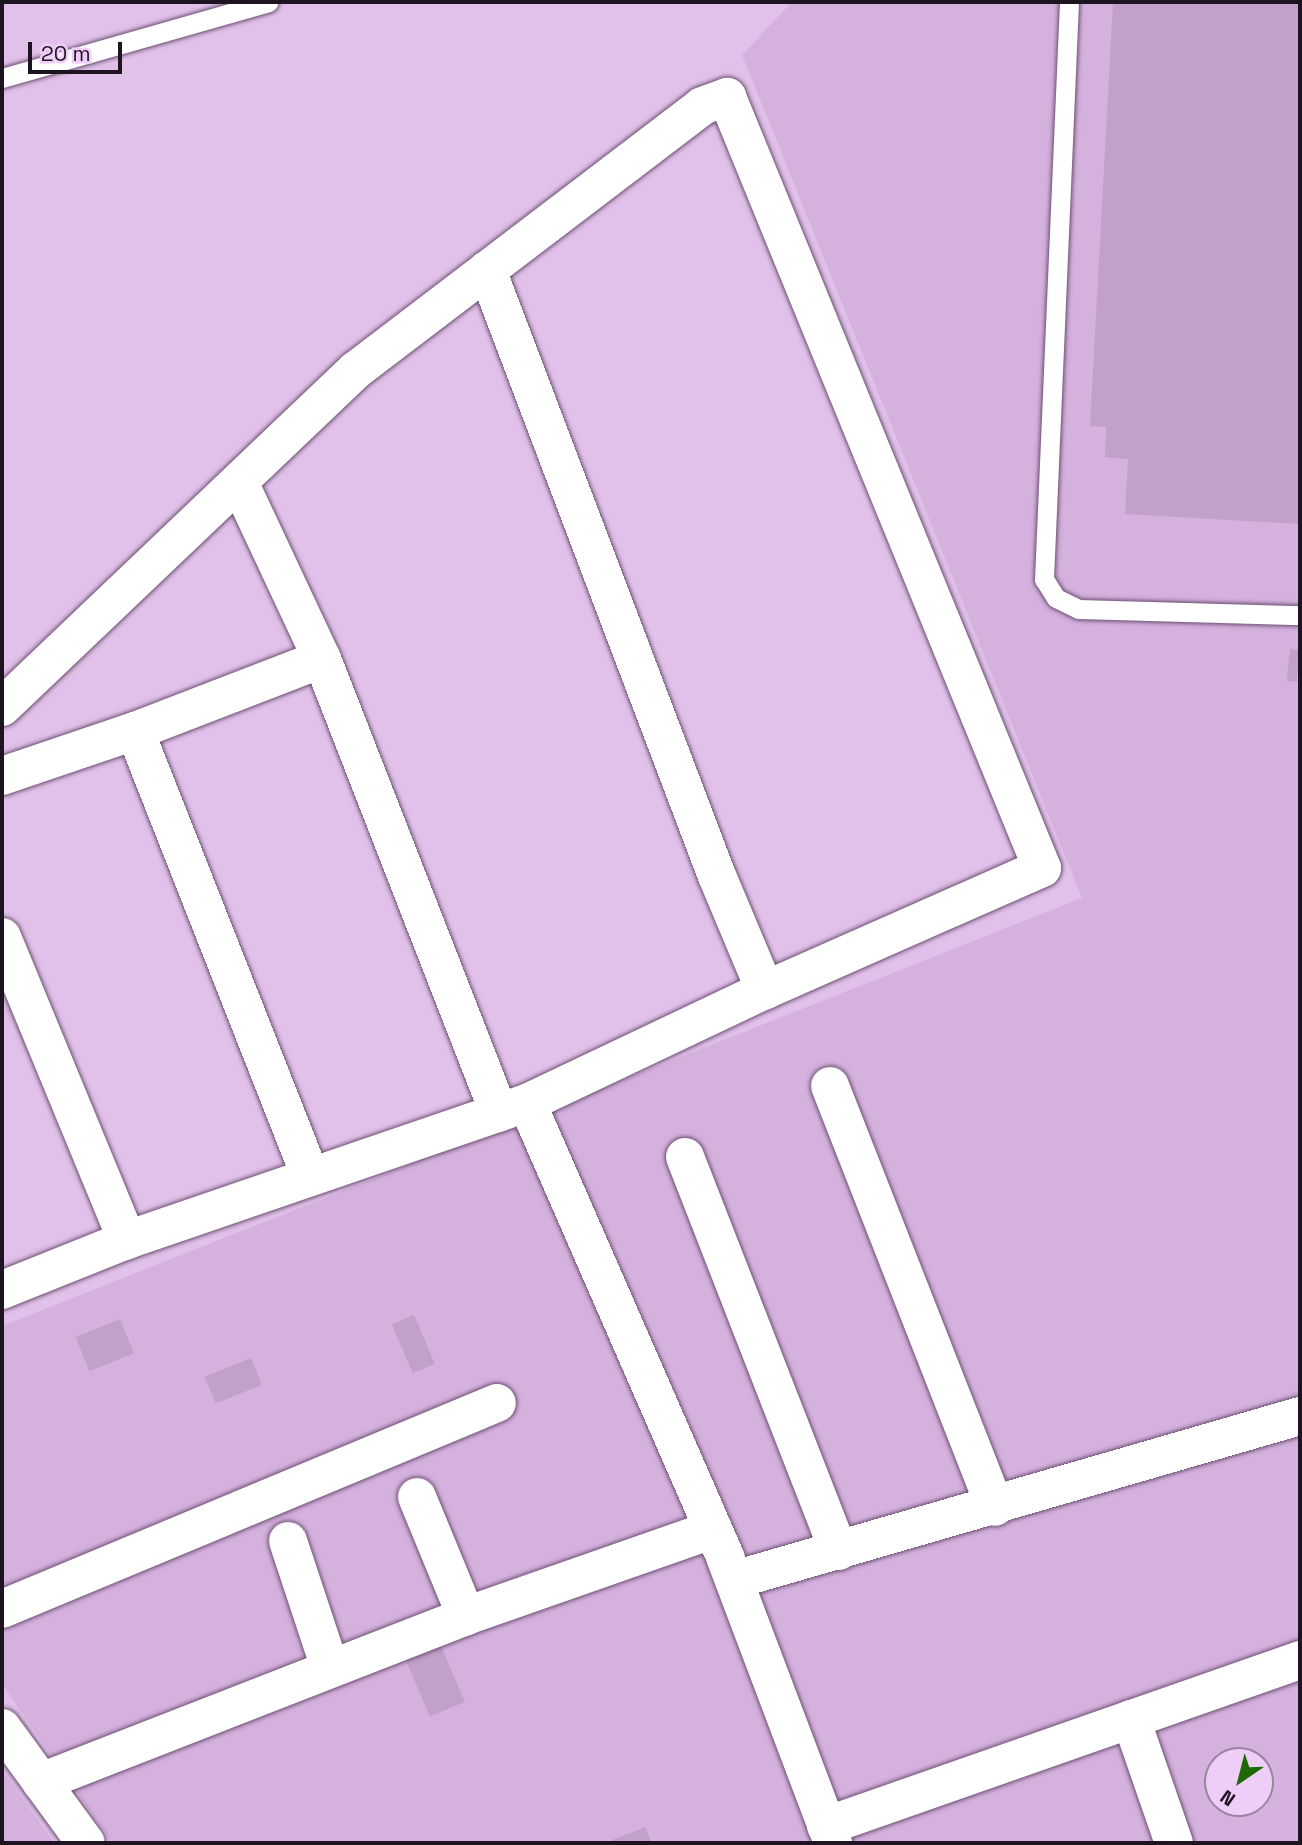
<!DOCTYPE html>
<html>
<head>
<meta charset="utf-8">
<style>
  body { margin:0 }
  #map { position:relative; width:1302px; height:1845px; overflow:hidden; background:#e1c1e9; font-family:"Space Grotesk",sans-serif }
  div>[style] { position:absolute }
  .built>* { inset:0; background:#d5b1de }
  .building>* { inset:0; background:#c1a1c8; transform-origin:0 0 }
  .roads { filter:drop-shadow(0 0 2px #6c5072) drop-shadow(0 0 2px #6c5072) }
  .lane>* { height:19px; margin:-9.5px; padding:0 9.5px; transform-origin:9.5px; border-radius:9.5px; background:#fff }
  .street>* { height:38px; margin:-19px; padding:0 19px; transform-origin:19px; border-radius:19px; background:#fff }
  .secondary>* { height:38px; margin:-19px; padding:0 19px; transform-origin:19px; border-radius:19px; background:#fff }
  span { translate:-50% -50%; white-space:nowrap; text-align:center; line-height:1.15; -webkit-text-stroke:5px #eecef6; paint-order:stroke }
  .frame { position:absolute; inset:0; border:4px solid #1e1321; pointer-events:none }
  .north { position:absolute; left:1204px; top:1747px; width:70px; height:70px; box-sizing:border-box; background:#eecef6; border:2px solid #9b83a1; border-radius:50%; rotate:215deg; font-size:19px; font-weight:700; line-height:28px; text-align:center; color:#1e1321 }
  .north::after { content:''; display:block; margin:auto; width:24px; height:32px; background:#1f6904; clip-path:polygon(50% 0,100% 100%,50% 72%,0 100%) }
  .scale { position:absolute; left:28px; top:42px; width:94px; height:32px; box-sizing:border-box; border:4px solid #1e1321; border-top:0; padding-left:9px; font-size:21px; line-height:24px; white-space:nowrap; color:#1e1321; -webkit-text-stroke:5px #eecef6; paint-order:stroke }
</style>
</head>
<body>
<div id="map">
  <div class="built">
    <i style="clip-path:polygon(evenodd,792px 2px,1300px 2px,1300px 1843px,112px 1843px,2px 1684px,2px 1326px,1082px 898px,742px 55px,792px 2px,1218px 1761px,1260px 1761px,1260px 1803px,1218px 1803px,1218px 1761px)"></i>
    <i style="clip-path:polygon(2px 1770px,54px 1843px,2px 1843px)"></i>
  </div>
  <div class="building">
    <i style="clip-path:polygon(1113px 2px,1300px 2px,1300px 524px,1125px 514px,1128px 459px,1105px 457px,1106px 427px,1090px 426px)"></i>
    <i style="left:1290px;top:649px;width:10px;height:32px;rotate:6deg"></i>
    <i style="left:414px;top:1315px;width:53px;height:24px;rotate:67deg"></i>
    <i style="left:120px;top:1319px;width:37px;height:48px;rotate:68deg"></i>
    <i style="left:251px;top:1358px;width:29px;height:50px;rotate:68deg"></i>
    <i style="left:439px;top:1641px;width:66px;height:38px;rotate:67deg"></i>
    <i style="clip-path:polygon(645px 1827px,652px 1843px,605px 1843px)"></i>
  </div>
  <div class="roads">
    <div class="lane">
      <i style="left:1069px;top:2px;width:578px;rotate:92.48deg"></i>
      <i style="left:1044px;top:579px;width:22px;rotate:58deg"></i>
      <i style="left:1056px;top:598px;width:25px;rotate:26deg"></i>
      <i style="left:1079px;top:609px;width:221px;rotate:1.6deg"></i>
      <i style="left:2px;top:78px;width:277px;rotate:-15.9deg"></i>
    </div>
    <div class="street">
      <i style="left:487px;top:270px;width:648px;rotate:69.22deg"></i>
      <i style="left:717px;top:876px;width:124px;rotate:67.2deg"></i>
      <i style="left:239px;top:482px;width:195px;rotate:64.9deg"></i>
      <i style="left:322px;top:659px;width:487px;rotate:68.7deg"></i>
      <i style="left:2px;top:707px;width:489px;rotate:-43.6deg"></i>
      <i style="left:356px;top:370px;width:435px;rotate:-37.3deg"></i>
      <i style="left:702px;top:106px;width:27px;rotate:-20deg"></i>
      <i style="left:727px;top:97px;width:833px;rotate:67.78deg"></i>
      <i style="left:1042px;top:868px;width:303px;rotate:156.2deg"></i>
      <i style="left:765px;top:990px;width:263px;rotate:154.6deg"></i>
      <i style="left:527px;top:1103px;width:423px;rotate:161.1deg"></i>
      <i style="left:127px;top:1240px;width:135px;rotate:158.2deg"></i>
      <i style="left:135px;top:731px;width:200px;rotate:-21.1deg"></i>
      <i style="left:2px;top:776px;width:140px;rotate:-18.7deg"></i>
      <i style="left:135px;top:731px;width:479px;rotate:68.5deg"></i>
      <i style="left:2px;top:937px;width:328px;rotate:67.6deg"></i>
      <i style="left:830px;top:1086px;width:452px;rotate:68.6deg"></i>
      <i style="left:527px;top:1103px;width:495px;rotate:66.4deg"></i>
      <i style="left:725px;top:1557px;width:306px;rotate:69.3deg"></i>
      <i style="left:685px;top:1157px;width:423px;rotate:68.7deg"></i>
      <i style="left:417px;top:1497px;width:129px;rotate:67.6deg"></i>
      <i style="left:288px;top:1541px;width:134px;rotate:71.7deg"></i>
      <i style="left:734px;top:1580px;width:589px;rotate:-16.16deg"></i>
      <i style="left:2px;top:1609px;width:536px;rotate:-22.6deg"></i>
      <i style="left:1131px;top:1719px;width:131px;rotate:70.9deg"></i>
      <i style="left:41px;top:1782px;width:456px;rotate:-21.3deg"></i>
      <i style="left:466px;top:1616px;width:260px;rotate:-19.3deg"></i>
      <i style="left:826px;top:1826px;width:502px;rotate:-19.3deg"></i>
    </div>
    <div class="secondary">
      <i style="left:2px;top:1728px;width:142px;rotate:53.9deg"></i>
    </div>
  </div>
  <div class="frame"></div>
  <div class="north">N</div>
  <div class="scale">20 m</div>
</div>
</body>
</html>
